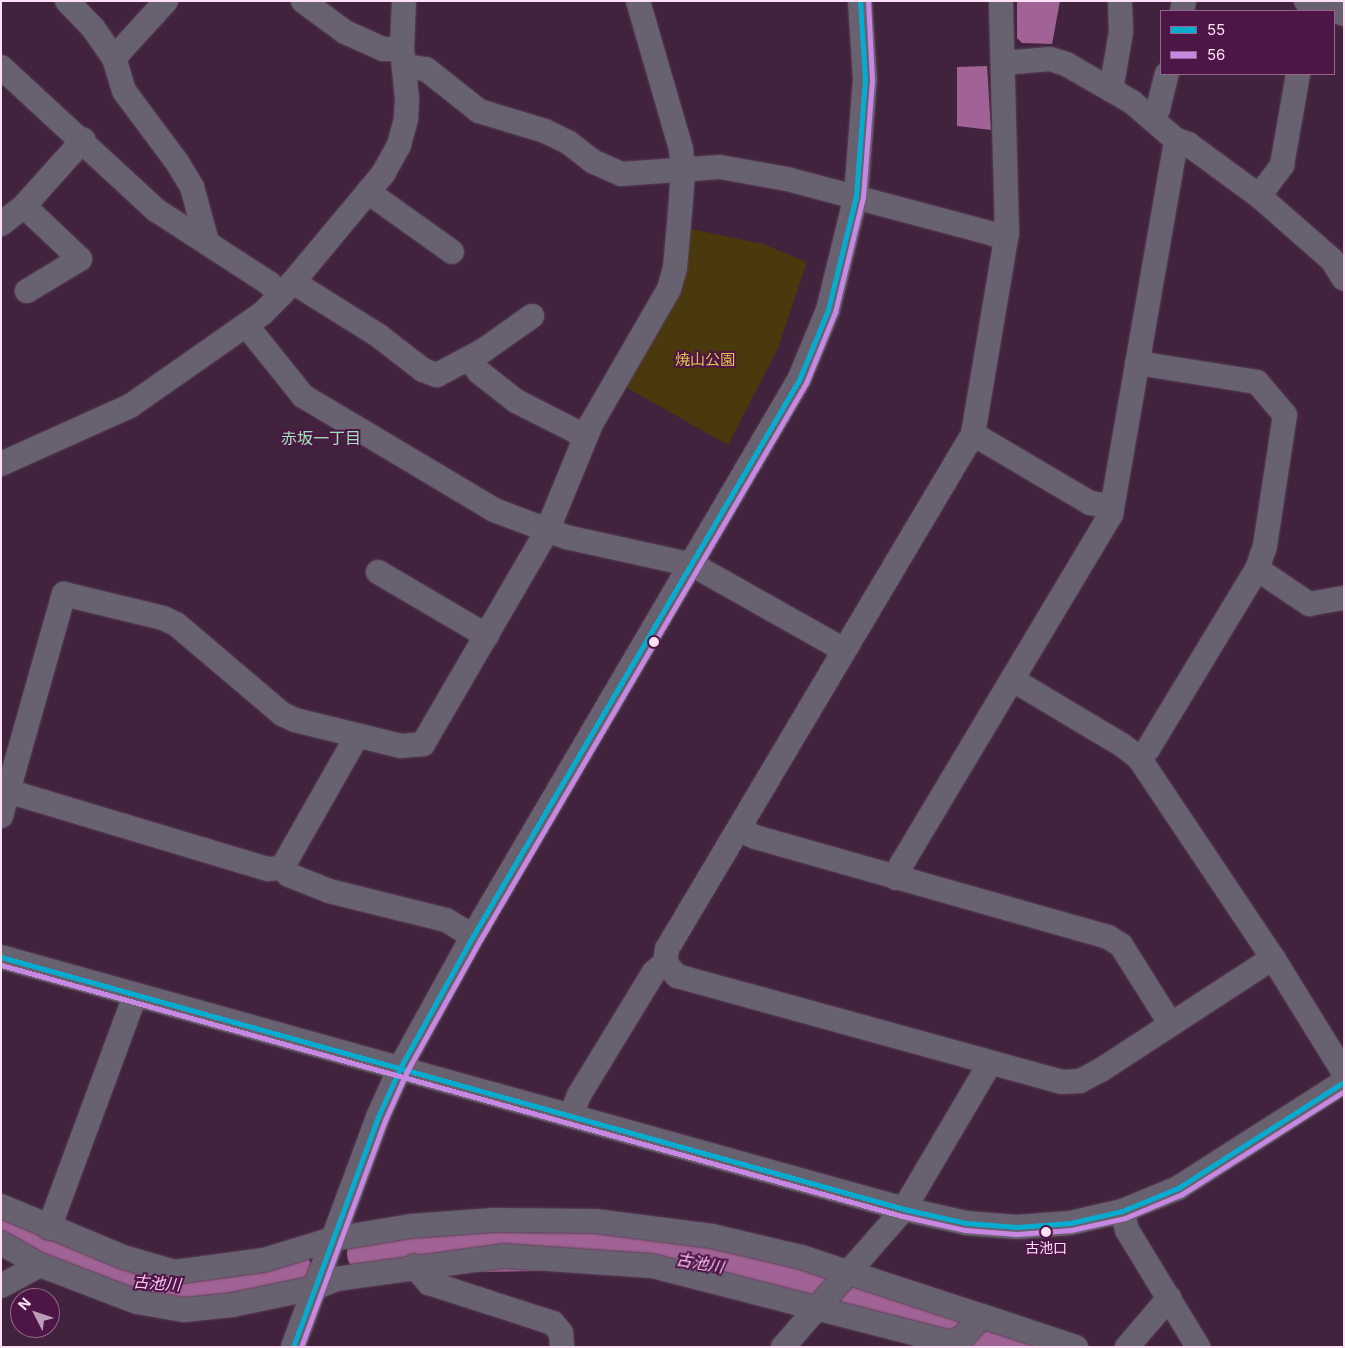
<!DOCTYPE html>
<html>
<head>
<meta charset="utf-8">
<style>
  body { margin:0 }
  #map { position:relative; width:1345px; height:1348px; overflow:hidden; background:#41233d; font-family:Inter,"Noto Sans JP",sans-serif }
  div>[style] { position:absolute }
  .green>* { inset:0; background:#49390d }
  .water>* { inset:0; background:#a16395 }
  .river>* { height:41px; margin:-20.5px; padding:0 20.5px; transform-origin:20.5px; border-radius:20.5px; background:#a16395 }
  .roads { filter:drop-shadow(0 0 1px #594055) drop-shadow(0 0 1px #594055) }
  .minor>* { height:24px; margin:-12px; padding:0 12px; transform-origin:12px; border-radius:12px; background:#686170 }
  .bus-1>* { height:5px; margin:-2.5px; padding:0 2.5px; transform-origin:2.5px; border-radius:2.5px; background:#06acd0 }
  .bus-2>* { height:5px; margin:-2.5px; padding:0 2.5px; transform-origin:2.5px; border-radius:2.5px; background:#c787e3 }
  .dots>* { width:14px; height:14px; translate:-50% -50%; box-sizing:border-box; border:2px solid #4e1646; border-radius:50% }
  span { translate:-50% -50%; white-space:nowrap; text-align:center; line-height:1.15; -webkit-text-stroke:4px #4e1646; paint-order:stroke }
  .bus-label { font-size:14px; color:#fee1f7 }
  .park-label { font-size:15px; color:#e4c44c }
  .neighbourhood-label { font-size:16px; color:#9ce4b3 }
  .water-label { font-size:16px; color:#fec6f2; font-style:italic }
  .frame { position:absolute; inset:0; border:2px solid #fee1f7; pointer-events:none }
  .legend { position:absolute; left:1160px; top:10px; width:175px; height:65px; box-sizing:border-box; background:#4e1646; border:1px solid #94678d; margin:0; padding:6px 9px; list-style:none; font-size:15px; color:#fee1f7 }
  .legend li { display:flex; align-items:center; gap:10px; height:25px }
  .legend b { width:25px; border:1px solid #94678d }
  .north { position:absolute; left:10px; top:1288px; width:50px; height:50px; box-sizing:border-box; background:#4e1646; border:1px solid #94678d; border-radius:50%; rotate:311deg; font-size:14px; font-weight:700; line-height:20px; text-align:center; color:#fee1f7 }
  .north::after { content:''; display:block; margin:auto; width:18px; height:22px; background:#bc9eb6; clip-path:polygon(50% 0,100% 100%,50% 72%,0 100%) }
</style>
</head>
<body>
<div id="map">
  <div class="green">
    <i style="clip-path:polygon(686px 228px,763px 244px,807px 262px,778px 348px,728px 445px,622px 385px)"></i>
  </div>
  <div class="water">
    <i style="clip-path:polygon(1017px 1px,1060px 1px,1052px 44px,1022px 43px,1017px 38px)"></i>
    <i style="clip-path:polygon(987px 66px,991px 130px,957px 126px,957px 67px)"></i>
  </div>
  <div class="river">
    <i style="left:1px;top:1227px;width:36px;rotate:30deg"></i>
    <i style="left:32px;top:1245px;width:101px;rotate:21deg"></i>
    <i style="left:126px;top:1281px;width:97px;rotate:3.5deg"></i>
    <i style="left:223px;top:1287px;width:70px;rotate:-14.8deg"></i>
    <i style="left:367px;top:1253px;width:239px;rotate:-1deg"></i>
    <i style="left:606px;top:1249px;width:93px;rotate:7.4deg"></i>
    <i style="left:698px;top:1261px;width:223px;rotate:13deg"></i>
    <i style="left:915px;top:1311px;width:114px;rotate:18.4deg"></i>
  </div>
  <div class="roads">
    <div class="minor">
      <i style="left:67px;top:1px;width:37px;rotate:46deg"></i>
      <i style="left:93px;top:28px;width:37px;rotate:55deg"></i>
      <i style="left:114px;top:58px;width:34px;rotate:73deg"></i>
      <i style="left:124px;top:91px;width:89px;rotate:53.3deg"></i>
      <i style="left:177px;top:162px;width:29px;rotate:59deg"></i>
      <i style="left:192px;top:187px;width:57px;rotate:74.7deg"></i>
      <i style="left:303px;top:1px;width:52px;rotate:36.4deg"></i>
      <i style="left:345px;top:32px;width:42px;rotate:24.1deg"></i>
      <i style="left:383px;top:49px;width:19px"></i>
      <i style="left:1306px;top:1px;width:40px;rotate:18.9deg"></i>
      <i style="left:1182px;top:11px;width:10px;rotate:-79deg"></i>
      <i style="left:114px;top:58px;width:77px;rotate:-47.6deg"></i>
      <i style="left:1003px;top:63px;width:47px;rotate:-4.9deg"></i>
      <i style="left:1050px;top:59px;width:17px;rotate:17deg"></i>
      <i style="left:1066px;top:64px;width:76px;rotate:29.9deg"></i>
      <i style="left:1132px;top:102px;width:58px;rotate:40.8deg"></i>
      <i style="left:1176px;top:140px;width:13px;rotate:18deg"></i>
      <i style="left:1188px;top:144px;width:88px;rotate:36.2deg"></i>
      <i style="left:1259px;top:196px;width:97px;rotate:41.2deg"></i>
      <i style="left:1332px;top:260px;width:22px;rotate:58deg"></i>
      <i style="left:404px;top:66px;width:22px;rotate:8deg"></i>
      <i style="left:426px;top:69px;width:68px;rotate:38.4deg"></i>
      <i style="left:479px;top:111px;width:69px;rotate:16.9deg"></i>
      <i style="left:545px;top:131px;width:25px;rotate:26deg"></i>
      <i style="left:568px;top:142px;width:31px;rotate:38deg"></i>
      <i style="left:592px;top:161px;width:32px;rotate:24deg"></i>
      <i style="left:621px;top:174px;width:99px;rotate:-4deg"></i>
      <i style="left:720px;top:167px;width:68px;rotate:10.2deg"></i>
      <i style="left:787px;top:179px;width:213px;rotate:14.9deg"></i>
      <i style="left:993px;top:234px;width:14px"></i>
      <i style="left:1px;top:67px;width:211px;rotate:42.7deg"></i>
      <i style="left:156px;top:210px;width:135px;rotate:32.9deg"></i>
      <i style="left:269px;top:283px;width:17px;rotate:45deg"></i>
      <i style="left:1111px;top:90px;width:59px;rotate:-80.2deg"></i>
      <i style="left:1121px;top:32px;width:31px;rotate:-92deg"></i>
      <i style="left:1152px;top:118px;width:11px;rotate:-56deg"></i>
      <i style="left:1158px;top:109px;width:36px;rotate:-76deg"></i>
      <i style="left:368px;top:192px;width:103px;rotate:35.5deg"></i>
      <i style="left:1259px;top:196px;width:39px;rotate:-53deg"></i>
      <i style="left:1282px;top:165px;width:92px;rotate:-80deg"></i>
      <i style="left:24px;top:206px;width:77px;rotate:43.4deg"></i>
      <i style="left:80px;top:259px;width:62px;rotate:148.9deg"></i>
      <i style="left:1px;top:224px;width:29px;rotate:-38deg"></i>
      <i style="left:24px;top:206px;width:89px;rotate:-48.2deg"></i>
      <i style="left:293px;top:282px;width:102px;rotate:32.1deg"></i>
      <i style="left:379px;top:336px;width:56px;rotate:37.7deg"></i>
      <i style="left:423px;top:370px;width:15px;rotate:20deg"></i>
      <i style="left:437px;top:375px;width:53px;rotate:-28deg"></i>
      <i style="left:484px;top:350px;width:59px;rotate:-35.3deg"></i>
      <i style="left:246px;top:325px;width:91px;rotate:51.2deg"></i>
      <i style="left:303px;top:396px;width:222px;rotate:30.8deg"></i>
      <i style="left:494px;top:510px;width:77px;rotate:20.6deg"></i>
      <i style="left:566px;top:537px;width:130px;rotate:12.4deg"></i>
      <i style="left:693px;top:565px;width:173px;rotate:29.4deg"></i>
      <i style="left:469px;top:359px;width:16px;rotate:52deg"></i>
      <i style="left:479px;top:372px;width:47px;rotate:38.1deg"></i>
      <i style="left:516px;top:401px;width:77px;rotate:26.9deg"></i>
      <i style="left:1137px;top:363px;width:121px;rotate:9deg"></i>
      <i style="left:1257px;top:382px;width:43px;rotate:49.7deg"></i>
      <i style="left:1285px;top:415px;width:133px;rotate:98.7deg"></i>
      <i style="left:1265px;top:546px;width:24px;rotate:109deg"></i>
      <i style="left:1257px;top:569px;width:210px;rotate:121.2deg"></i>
      <i style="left:1148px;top:749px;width:13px;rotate:135deg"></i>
      <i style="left:973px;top:434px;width:136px;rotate:30.5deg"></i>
      <i style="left:1090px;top:503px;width:22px;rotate:8deg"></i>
      <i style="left:1px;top:464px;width:141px;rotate:-24.2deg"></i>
      <i style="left:130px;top:406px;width:162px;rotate:-35deg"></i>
      <i style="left:263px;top:313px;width:43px;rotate:-45.9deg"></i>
      <i style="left:293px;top:282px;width:141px;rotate:-50.2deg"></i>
      <i style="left:383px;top:174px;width:33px;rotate:-61deg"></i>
      <i style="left:399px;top:145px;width:28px;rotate:-75deg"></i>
      <i style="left:406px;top:118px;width:19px;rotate:-87deg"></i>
      <i style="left:407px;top:99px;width:50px;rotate:-95.7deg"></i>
      <i style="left:402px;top:49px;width:48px;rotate:-87.6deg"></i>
      <i style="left:1257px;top:569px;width:63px;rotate:33.9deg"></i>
      <i style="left:1309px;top:604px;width:36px;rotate:-10deg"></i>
      <i style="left:378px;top:572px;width:126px;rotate:30.4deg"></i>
      <i style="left:1013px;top:680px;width:127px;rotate:30.8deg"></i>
      <i style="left:1122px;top:745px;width:21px;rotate:37deg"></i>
      <i style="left:1139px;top:758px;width:241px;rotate:56.2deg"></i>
      <i style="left:1273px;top:958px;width:135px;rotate:58.3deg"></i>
      <i style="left:1px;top:789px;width:279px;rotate:16.7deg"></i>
      <i style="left:268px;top:869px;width:14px;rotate:-4deg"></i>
      <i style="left:282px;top:868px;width:152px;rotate:-60.4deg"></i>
      <i style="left:1px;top:816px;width:231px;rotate:-74.2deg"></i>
      <i style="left:64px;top:594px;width:102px;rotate:13.6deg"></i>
      <i style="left:163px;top:618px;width:14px;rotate:25deg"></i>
      <i style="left:176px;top:624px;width:139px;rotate:40.3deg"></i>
      <i style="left:282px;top:714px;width:14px;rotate:25deg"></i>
      <i style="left:295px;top:720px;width:109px;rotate:13.8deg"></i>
      <i style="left:401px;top:746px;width:22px;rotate:-5deg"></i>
      <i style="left:423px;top:744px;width:246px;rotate:-59.8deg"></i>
      <i style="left:547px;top:531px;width:116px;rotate:-67.6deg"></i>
      <i style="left:591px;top:424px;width:156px;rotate:-60deg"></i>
      <i style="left:669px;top:289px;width:22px;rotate:-74deg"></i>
      <i style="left:675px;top:268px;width:56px;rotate:-84.9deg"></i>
      <i style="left:680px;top:212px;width:40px;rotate:-85.7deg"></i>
      <i style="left:683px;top:172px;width:23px;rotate:-95deg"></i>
      <i style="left:681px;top:149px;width:154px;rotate:-106.2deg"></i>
      <i style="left:740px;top:830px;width:17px;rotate:25deg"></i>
      <i style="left:755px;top:837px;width:367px;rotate:15.8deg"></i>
      <i style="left:1108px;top:937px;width:15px;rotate:32deg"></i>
      <i style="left:1121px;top:945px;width:92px;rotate:57.9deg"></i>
      <i style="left:282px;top:868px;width:10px;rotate:45deg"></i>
      <i style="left:289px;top:875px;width:43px;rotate:21.8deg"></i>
      <i style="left:329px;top:891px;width:121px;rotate:13.9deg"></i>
      <i style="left:446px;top:920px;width:31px;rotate:31deg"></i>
      <i style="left:896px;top:878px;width:14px;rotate:-69deg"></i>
      <i style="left:901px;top:865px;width:409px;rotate:-59.1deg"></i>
      <i style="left:1111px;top:514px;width:380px;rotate:-80.1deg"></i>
      <i style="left:1px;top:957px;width:938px;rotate:15.59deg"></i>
      <i style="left:904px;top:1209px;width:64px;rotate:12.7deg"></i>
      <i style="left:966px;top:1223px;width:51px;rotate:4.5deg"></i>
      <i style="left:1017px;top:1227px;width:53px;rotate:-4.3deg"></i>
      <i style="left:1070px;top:1223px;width:53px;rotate:-13deg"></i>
      <i style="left:1122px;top:1211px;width:61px;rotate:-22.3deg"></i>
      <i style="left:1178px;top:1188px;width:197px;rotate:-32.6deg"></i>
      <i style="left:665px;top:963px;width:18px;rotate:47deg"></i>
      <i style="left:677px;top:976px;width:398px;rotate:15.4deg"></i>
      <i style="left:1061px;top:1082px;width:19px;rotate:-3deg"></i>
      <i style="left:1080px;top:1081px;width:24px;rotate:-28deg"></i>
      <i style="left:1101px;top:1070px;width:205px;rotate:-33.1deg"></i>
      <i style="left:571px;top:1115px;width:22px;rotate:-68deg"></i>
      <i style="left:579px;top:1095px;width:144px;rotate:-58.6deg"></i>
      <i style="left:654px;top:972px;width:14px;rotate:-39deg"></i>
      <i style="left:665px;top:963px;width:14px;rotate:-82deg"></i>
      <i style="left:667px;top:949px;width:599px;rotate:-59.28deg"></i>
      <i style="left:973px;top:434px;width:203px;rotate:-80.4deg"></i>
      <i style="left:1007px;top:234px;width:233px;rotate:-91.5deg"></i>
      <i style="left:1px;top:1206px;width:132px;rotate:22.7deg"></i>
      <i style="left:123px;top:1257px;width:54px;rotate:16.1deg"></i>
      <i style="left:175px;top:1272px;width:90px;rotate:-7.7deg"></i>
      <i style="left:264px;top:1260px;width:72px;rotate:-16.9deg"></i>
      <i style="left:333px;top:1239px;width:79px;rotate:-9.5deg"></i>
      <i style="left:411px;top:1226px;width:83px;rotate:-4.1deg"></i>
      <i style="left:494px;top:1220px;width:101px;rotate:0.6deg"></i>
      <i style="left:595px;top:1221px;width:118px;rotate:7.3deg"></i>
      <i style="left:712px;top:1236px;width:91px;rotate:13.3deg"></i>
      <i style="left:801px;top:1257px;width:190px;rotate:18.1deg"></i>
      <i style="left:1122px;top:1211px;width:20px;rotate:75deg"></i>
      <i style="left:1127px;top:1230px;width:137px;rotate:58.7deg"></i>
      <i style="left:49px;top:1228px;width:248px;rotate:-69.7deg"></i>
      <i style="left:1px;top:1243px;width:45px;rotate:29.4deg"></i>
      <i style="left:40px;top:1265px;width:104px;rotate:20.9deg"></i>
      <i style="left:137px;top:1302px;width:48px;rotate:9.7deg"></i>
      <i style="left:184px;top:1310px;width:48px;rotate:-5.9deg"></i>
      <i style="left:232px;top:1305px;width:84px;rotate:-11.7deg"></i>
      <i style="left:314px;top:1288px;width:24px;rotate:-22deg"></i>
      <i style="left:336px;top:1279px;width:170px;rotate:-7.8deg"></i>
      <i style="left:504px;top:1256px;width:148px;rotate:3.9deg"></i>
      <i style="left:652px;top:1266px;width:309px;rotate:14.4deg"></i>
      <i style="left:951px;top:1343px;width:13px;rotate:-27deg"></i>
      <i style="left:963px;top:1337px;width:28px;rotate:-48deg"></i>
      <i style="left:982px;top:1316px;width:99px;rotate:18.3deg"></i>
      <i style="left:414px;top:1266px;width:23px;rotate:49deg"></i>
      <i style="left:429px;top:1283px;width:130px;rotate:17.9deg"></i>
      <i style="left:553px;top:1323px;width:13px;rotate:51deg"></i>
      <i style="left:561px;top:1333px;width:14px;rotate:86deg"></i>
      <i style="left:1px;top:1286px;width:44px;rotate:-28.3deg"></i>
      <i style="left:293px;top:1347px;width:245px;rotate:-69.7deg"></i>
      <i style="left:378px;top:1117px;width:54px;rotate:-65.8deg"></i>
      <i style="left:400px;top:1068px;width:151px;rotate:-61.1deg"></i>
      <i style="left:473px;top:936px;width:645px;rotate:-59.62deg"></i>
      <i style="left:799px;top:380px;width:76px;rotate:-67.5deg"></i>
      <i style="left:828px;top:310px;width:117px;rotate:-76.2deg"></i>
      <i style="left:856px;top:196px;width:117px;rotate:-85.6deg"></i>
      <i style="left:865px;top:79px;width:78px;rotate:-93.7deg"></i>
      <i style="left:783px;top:1347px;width:184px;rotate:-48.8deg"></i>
      <i style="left:904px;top:1209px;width:169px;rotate:-59.5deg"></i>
      <i style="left:1127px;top:1347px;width:65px;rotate:-49.4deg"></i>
    </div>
  </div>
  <div class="bus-1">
    <i style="left:1px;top:957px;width:938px;rotate:15.59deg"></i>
    <i style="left:904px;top:1209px;width:64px;rotate:12.7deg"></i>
    <i style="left:966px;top:1223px;width:51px;rotate:4.5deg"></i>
    <i style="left:1017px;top:1227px;width:53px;rotate:-4.3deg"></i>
    <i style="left:1070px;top:1223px;width:53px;rotate:-13deg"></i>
    <i style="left:1122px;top:1211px;width:61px;rotate:-22.3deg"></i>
    <i style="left:1178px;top:1188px;width:197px;rotate:-32.6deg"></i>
    <i style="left:293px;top:1347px;width:245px;rotate:-69.7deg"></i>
    <i style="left:378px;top:1117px;width:54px;rotate:-65.8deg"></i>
    <i style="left:400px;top:1068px;width:151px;rotate:-61.1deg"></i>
    <i style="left:473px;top:936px;width:645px;rotate:-59.62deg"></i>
    <i style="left:799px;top:380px;width:76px;rotate:-67.5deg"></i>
    <i style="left:828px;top:310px;width:117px;rotate:-76.2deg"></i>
    <i style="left:856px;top:196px;width:117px;rotate:-85.6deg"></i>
    <i style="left:865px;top:79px;width:78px;rotate:-93.7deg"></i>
  </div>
  <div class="bus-2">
    <i style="left:1px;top:965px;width:935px;rotate:15.57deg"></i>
    <i style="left:902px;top:1216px;width:65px;rotate:12.5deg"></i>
    <i style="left:965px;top:1230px;width:52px;rotate:4.4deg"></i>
    <i style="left:1017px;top:1234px;width:54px;rotate:-4.2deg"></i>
    <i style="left:1071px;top:1230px;width:55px;rotate:-12.5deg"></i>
    <i style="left:1125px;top:1218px;width:62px;rotate:-22.8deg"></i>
    <i style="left:1182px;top:1194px;width:192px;rotate:-32.4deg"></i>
    <i style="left:301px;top:1347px;width:242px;rotate:-69.7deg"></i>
    <i style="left:385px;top:1120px;width:54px;rotate:-65.8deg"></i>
    <i style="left:407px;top:1071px;width:150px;rotate:-60.9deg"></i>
    <i style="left:480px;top:940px;width:645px;rotate:-59.66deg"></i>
    <i style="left:806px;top:383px;width:77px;rotate:-67.8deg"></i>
    <i style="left:835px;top:312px;width:118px;rotate:-76.3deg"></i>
    <i style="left:863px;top:197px;width:117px;rotate:-85.6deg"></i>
    <i style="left:872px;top:80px;width:79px;rotate:-92.9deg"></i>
  </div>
  <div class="dots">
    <i style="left:654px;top:642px;background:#fee1f7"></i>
    <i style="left:1046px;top:1232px;background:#fee1f7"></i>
  </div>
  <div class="bus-label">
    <span style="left:1046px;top:1248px">古池口</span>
  </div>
  <div class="park-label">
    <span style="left:705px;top:360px">焼山公園</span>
  </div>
  <div class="neighbourhood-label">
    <span style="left:321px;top:438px">赤坂一丁目</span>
  </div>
  <div class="water-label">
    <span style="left:700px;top:1263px;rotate:10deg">古池川</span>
    <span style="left:157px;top:1283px;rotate:4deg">古池川</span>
  </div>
  <div class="frame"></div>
  <ul class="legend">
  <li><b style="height:6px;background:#06acd0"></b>55</li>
  <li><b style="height:6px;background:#c787e3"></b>56</li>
  </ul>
  <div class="north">N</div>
</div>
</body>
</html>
